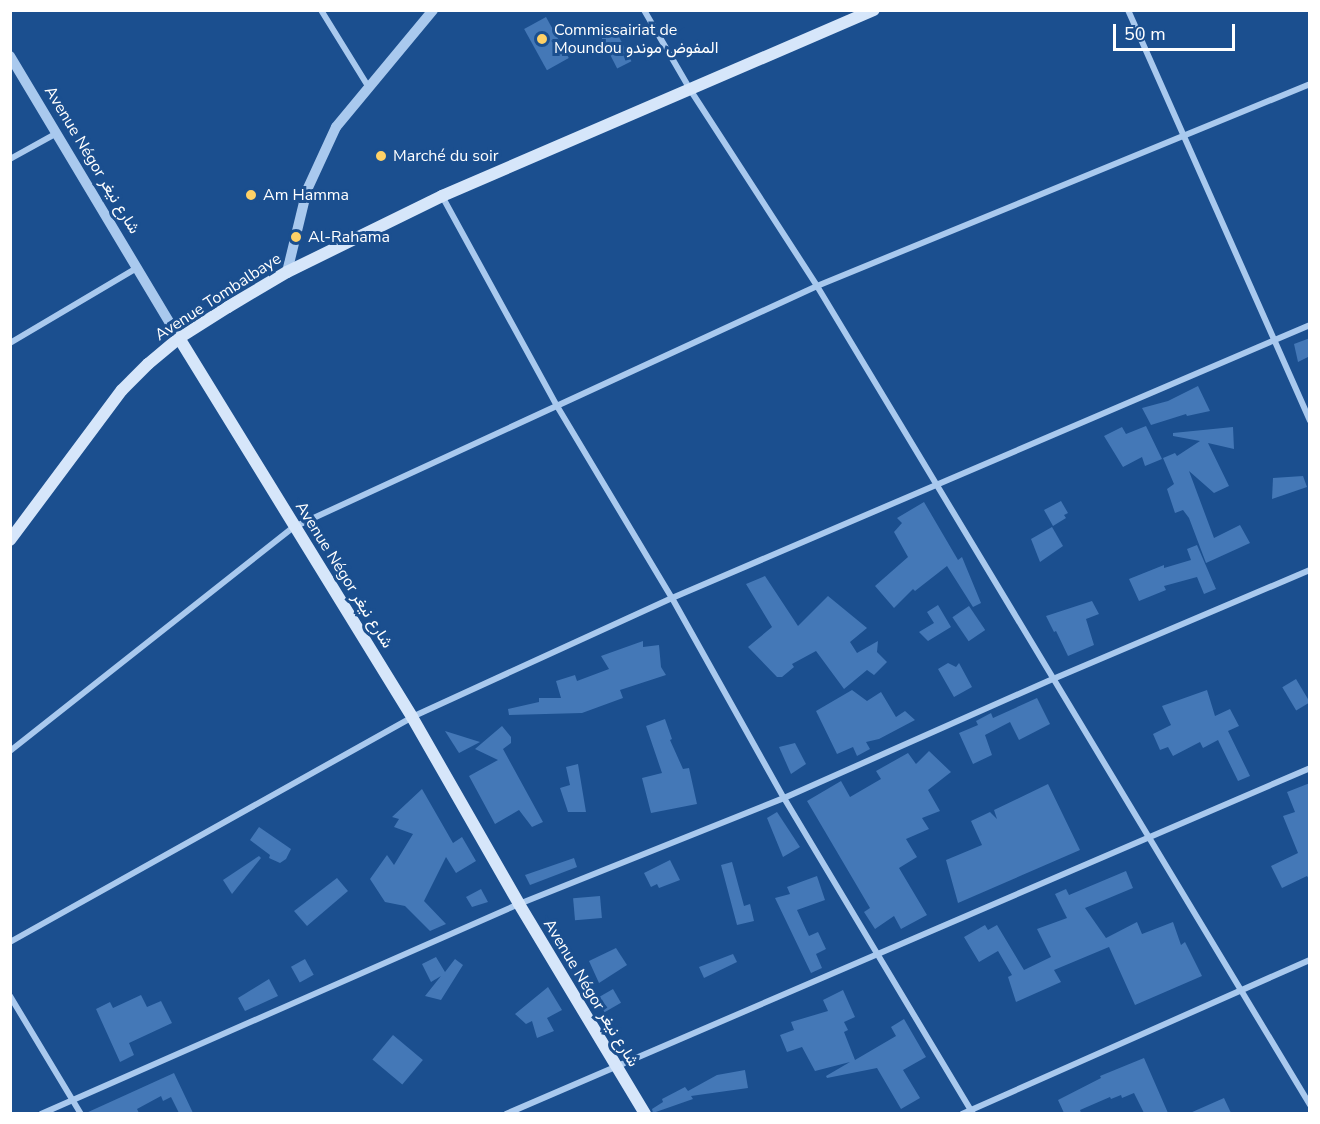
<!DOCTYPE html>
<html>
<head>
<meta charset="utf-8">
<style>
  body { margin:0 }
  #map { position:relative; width:1320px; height:1124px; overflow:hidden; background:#1b4f8f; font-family:"Nunito Sans",Vazirmatn,sans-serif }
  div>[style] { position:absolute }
  .building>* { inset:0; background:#4478b7; transform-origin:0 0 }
  .minor>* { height:6px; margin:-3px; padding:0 3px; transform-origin:3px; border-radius:3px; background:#a9c9ee }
  .tertiary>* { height:10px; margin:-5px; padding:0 5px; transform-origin:5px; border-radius:5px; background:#a9c9ee }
  .secondary>* { height:12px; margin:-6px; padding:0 6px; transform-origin:6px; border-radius:6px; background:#d6e6fa }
  .dots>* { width:16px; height:16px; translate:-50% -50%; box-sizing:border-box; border:3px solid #1b4f8f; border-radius:50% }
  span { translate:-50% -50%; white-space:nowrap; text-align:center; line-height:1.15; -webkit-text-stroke:6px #1b4f8f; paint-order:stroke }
  .poi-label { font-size:16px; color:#fff }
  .left { translate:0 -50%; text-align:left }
  .street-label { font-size:16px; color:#fff }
  .frame { position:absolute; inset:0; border:12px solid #fff; pointer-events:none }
  .scale { position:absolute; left:1113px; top:24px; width:122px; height:27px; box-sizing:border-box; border:3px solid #fff; border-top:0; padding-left:8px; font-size:18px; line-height:21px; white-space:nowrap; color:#fff; -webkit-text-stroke:4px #1b4f8f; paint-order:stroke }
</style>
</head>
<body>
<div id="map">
  <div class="building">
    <i style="left:546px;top:17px;width:47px;height:25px;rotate:61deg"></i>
    <i style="left:616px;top:31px;width:34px;height:16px;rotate:63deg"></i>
    <i style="clip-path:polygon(1310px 338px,1310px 356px,1298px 362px,1294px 344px)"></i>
    <i style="clip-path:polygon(1198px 386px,1210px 411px,1187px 416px,1186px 414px,1151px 425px,1142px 408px,1168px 401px)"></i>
    <i style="clip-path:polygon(1146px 426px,1162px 459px,1145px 466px,1142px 457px,1123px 467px,1104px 436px,1122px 427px,1126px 434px)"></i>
    <i style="clip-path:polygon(1233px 427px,1234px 449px,1208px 443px,1229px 486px,1214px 493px,1189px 471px,1214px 538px,1240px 525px,1250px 543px,1206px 563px,1189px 518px,1183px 510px,1175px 513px,1167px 489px,1174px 484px,1163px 458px,1175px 453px,1177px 456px,1200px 441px,1173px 436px,1173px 433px)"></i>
    <i style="clip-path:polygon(1303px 476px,1307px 487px,1272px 499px,1273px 478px)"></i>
    <i style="clip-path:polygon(1061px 501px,1068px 513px,1064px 515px,1066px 518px,1053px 526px,1044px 510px)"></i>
    <i style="clip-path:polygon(924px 502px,958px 560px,962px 557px,981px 603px,973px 607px,947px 566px,915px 591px,913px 589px,894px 608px,875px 586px,908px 557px,894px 532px,902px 523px,897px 518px)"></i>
    <i style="clip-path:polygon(1052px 527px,1063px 546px,1040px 562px,1031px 539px)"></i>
    <i style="clip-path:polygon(1197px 545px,1216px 589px,1204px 594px,1197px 577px,1164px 586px,1166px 590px,1139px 601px,1129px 579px,1164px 565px,1164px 568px,1191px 560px,1187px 549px)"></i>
    <i style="clip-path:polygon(765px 576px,798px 626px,828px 596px,867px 628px,850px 642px,857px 653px,878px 641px,877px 652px,887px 662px,874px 675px,867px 670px,844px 689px,816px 651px,792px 664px,794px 667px,782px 677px,777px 677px,748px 647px,772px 627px,746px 584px)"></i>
    <i style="clip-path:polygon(1092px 601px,1099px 614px,1086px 619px,1094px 645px,1068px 656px,1056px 631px,1054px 632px,1046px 616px)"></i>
    <i style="clip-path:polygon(938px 605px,951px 627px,928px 641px,919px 632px,934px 623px,927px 612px)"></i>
    <i style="left:969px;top:606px;width:29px;height:20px;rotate:56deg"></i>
    <i style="clip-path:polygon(643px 641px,643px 647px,659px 645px,661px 667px,666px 675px,620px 690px,623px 698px,582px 713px,509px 715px,508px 709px,539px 702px,539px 698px,561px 698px,556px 681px,575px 675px,577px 681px,609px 669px,601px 656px)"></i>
    <i style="clip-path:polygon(948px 663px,956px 667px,959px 663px,972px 687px,954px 697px,938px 669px)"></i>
    <i style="left:1296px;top:679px;width:27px;height:16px;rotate:59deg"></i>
    <i style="clip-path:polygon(852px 690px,867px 701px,881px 692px,896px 717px,905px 711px,915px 720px,879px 739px,866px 742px,870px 749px,857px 756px,853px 747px,837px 754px,816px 711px)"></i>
    <i style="clip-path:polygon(1207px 690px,1215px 716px,1230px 709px,1239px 726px,1228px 731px,1250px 776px,1238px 781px,1218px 740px,1203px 748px,1200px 742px,1173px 756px,1168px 747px,1160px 750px,1153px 734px,1171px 725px,1162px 706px)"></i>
    <i style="clip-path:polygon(1037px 698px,1050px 724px,1019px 740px,1010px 722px,985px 735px,992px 755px,973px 764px,959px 733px,978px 725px,976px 721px,991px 713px,993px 718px)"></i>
    <i style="clip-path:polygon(665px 719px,672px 739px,670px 740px,683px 769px,689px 768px,697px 804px,651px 813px,642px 778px,662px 773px,646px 726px)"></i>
    <i style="clip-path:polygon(502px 726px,511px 737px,511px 743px,503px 749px,543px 822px,532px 827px,519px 810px,495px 824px,469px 776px,498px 760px,475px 749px)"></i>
    <i style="clip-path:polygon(445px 731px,480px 742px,459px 753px)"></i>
    <i style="clip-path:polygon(795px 743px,806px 764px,791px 774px,779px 747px)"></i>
    <i style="clip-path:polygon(929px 751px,951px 772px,928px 790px,940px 811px,922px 818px,929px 829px,906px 839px,917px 857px,899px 868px,927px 915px,901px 929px,894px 916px,875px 929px,864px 912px,870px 908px,807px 801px,841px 781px,850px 797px,881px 779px,876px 771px,908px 753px,916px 764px)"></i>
    <i style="clip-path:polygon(578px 764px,586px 812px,568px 812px,560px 788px,570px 785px,566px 767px)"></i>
    <i style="clip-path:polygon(1310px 783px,1310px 881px,1307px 876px,1282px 888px,1271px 866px,1298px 853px,1283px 816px,1295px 812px,1287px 792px)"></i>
    <i style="clip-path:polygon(1048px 784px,1080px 850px,958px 903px,946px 860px,982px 845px,971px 821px,990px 812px,997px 819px,994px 810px)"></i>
    <i style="clip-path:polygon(422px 789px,453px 843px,462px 837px,476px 861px,456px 873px,446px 857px,424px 901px,446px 924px,430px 931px,405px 906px,385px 902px,370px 879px,387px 855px,394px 865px,413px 834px,394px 827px,399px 819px,392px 817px)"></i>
    <i style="clip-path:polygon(777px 812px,800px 847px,783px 857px,767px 818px)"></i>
    <i style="clip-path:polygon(259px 827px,291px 849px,286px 859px,280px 863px,269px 858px,270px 855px,250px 840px)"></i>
    <i style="clip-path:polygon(259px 856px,261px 858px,232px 894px,223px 880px)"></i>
    <i style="clip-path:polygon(574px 858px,577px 867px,530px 885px,525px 875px)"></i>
    <i style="clip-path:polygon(670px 860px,680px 880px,659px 888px,657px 884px,651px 887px,644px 873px)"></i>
    <i style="clip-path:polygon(732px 862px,744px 906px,750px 904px,754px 921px,737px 925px,721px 865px)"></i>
    <i style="clip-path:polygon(1126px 871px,1133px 888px,1085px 908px,1106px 938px,1137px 922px,1142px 934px,1173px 922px,1181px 945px,1185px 942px,1202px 976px,1135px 1005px,1109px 947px,1054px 970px,1061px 982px,1016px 1002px,1008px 977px,1012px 975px,998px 951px,979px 962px,964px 937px,985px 925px,988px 930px,997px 925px,1024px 970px,1051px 957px,1037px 929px,1067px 918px,1055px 894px,1066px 889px,1069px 895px)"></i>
    <i style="clip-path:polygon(817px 876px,825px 900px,797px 910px,809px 936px,818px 932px,826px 949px,816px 954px,822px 968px,811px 973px,775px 898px,790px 894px,787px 887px)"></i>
    <i style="clip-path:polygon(337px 878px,348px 891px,307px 926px,294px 911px)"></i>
    <i style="clip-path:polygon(481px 889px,488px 902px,472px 907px,466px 897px)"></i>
    <i style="left:600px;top:896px;width:22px;height:27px;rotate:85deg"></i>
    <i style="clip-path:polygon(616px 948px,627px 965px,599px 983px,589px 961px)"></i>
    <i style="clip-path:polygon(733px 954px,737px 962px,704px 978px,699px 967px)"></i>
    <i style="clip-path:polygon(436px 957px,445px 972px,455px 959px,463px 965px,441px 1000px,425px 996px,441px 976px,431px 982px,422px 964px)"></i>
    <i style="left:305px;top:959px;width:18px;height:16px;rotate:61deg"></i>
    <i style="clip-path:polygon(269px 979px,278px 996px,245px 1011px,238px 998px)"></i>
    <i style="clip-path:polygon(548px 987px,562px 1010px,547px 1018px,554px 1031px,537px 1038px,532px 1021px,526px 1024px,515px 1014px)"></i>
    <i style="left:613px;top:989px;width:16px;height:19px;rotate:60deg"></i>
    <i style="clip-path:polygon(843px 990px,855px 1017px,844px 1022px,848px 1030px,844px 1032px,855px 1060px,896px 1036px,891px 1027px,904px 1019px,926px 1057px,903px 1070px,920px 1098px,901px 1109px,877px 1068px,827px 1078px,826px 1076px,850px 1062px,815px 1071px,802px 1047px,787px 1052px,780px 1035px,794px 1030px,791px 1022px,828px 1011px,823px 1000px)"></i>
    <i style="clip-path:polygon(141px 995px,147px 1007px,161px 1001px,172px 1023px,129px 1043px,134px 1055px,120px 1062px,96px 1009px,110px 1002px,113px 1008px)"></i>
    <i style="left:393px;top:1035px;width:39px;height:32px;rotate:40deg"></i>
    <i style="clip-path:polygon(1144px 1058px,1168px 1113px,1144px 1113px,1134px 1093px,1122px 1098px,1121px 1095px,1111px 1099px,1110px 1097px,1080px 1110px,1081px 1113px,1064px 1113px,1058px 1100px,1101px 1078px,1100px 1076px)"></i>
    <i style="clip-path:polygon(745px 1070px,748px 1088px,691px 1096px,693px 1099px,653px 1113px,652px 1109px,663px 1102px,662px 1099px,685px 1087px,688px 1091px,717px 1075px)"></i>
    <i style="clip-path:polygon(174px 1073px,193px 1113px,179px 1113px,171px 1097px,163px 1101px,161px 1096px,137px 1109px,139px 1113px,86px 1113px)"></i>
    <i style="clip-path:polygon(1224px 1098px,1231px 1113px,1190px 1113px)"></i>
  </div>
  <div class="minor">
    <i style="left:321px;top:10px;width:89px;rotate:58.3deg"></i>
    <i style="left:644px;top:10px;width:94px;rotate:59.9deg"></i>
    <i style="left:691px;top:91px;width:232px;rotate:57.1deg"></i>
    <i style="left:817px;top:286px;width:956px;rotate:58.95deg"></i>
    <i style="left:1128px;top:10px;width:449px;rotate:66.1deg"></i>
    <i style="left:10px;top:159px;width:54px;rotate:-29deg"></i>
    <i style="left:442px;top:196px;width:239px;rotate:61.3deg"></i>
    <i style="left:557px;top:406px;width:224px;rotate:59.1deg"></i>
    <i style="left:672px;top:598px;width:229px;rotate:60.8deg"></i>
    <i style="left:784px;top:798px;width:368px;rotate:59.1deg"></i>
    <i style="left:10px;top:343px;width:147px;rotate:-30.6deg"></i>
    <i style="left:10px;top:751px;width:362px;rotate:-38.3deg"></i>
    <i style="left:294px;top:527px;width:576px;rotate:-24.74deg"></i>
    <i style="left:817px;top:286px;width:533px;rotate:-22.28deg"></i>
    <i style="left:10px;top:942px;width:461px;rotate:-29.2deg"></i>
    <i style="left:412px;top:717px;width:286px;rotate:-24.6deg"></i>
    <i style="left:672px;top:598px;width:694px;rotate:-23.17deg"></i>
    <i style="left:10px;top:996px;width:138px;rotate:59deg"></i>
    <i style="left:41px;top:1114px;width:522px;rotate:-23.72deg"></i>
    <i style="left:519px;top:904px;width:285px;rotate:-21.8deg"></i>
    <i style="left:784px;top:798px;width:294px;rotate:-23.9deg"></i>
    <i style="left:1053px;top:679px;width:279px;rotate:-23deg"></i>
    <i style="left:506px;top:1114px;width:875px;rotate:-23.28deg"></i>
    <i style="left:962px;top:1114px;width:381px;rotate:-23.9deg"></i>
  </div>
  <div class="tertiary">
    <i style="left:10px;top:56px;width:329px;rotate:59.1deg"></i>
    <i style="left:287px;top:272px;width:84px;rotate:-76.3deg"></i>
    <i style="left:307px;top:190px;width:69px;rotate:-65.3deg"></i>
    <i style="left:336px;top:127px;width:152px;rotate:-50.3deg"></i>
  </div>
  <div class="secondary">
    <i style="left:179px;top:338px;width:445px;rotate:58.4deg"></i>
    <i style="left:412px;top:717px;width:215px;rotate:60.2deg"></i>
    <i style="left:519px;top:904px;width:245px;rotate:59deg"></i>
    <i style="left:10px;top:540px;width:187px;rotate:-53.3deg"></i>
    <i style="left:122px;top:390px;width:37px;rotate:-45deg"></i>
    <i style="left:148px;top:364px;width:40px;rotate:-40deg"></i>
    <i style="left:179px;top:338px;width:58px;rotate:-32.3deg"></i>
    <i style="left:228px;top:307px;width:69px;rotate:-30.7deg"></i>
    <i style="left:287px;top:272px;width:173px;rotate:-26.1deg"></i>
    <i style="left:442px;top:196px;width:470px;rotate:-23.3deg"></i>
  </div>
  <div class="dots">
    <i style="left:542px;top:39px;background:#ffd166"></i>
    <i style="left:381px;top:156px;background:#ffd166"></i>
    <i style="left:251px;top:195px;background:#ffd166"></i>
    <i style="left:296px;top:237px;background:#ffd166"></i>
  </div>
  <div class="poi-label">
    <span class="left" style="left:554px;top:39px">Commissairiat de<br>Moundou المفوض موندو</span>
    <span class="left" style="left:393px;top:156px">Marché du soir</span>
    <span class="left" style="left:263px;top:195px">Am Hamma</span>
    <span class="left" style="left:308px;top:237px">Al-Rahama</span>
  </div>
  <div class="street-label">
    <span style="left:92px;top:160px;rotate:59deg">Avenue Négor شارع نيغر</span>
    <span style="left:218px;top:297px;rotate:-33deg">Avenue Tombalbaye</span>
    <span style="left:344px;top:575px;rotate:58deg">Avenue Négor شارع نيغر</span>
    <span style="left:591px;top:993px;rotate:59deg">Avenue Négor شارع نيغر</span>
  </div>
  <div class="frame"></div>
  <div class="scale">50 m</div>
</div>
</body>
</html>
